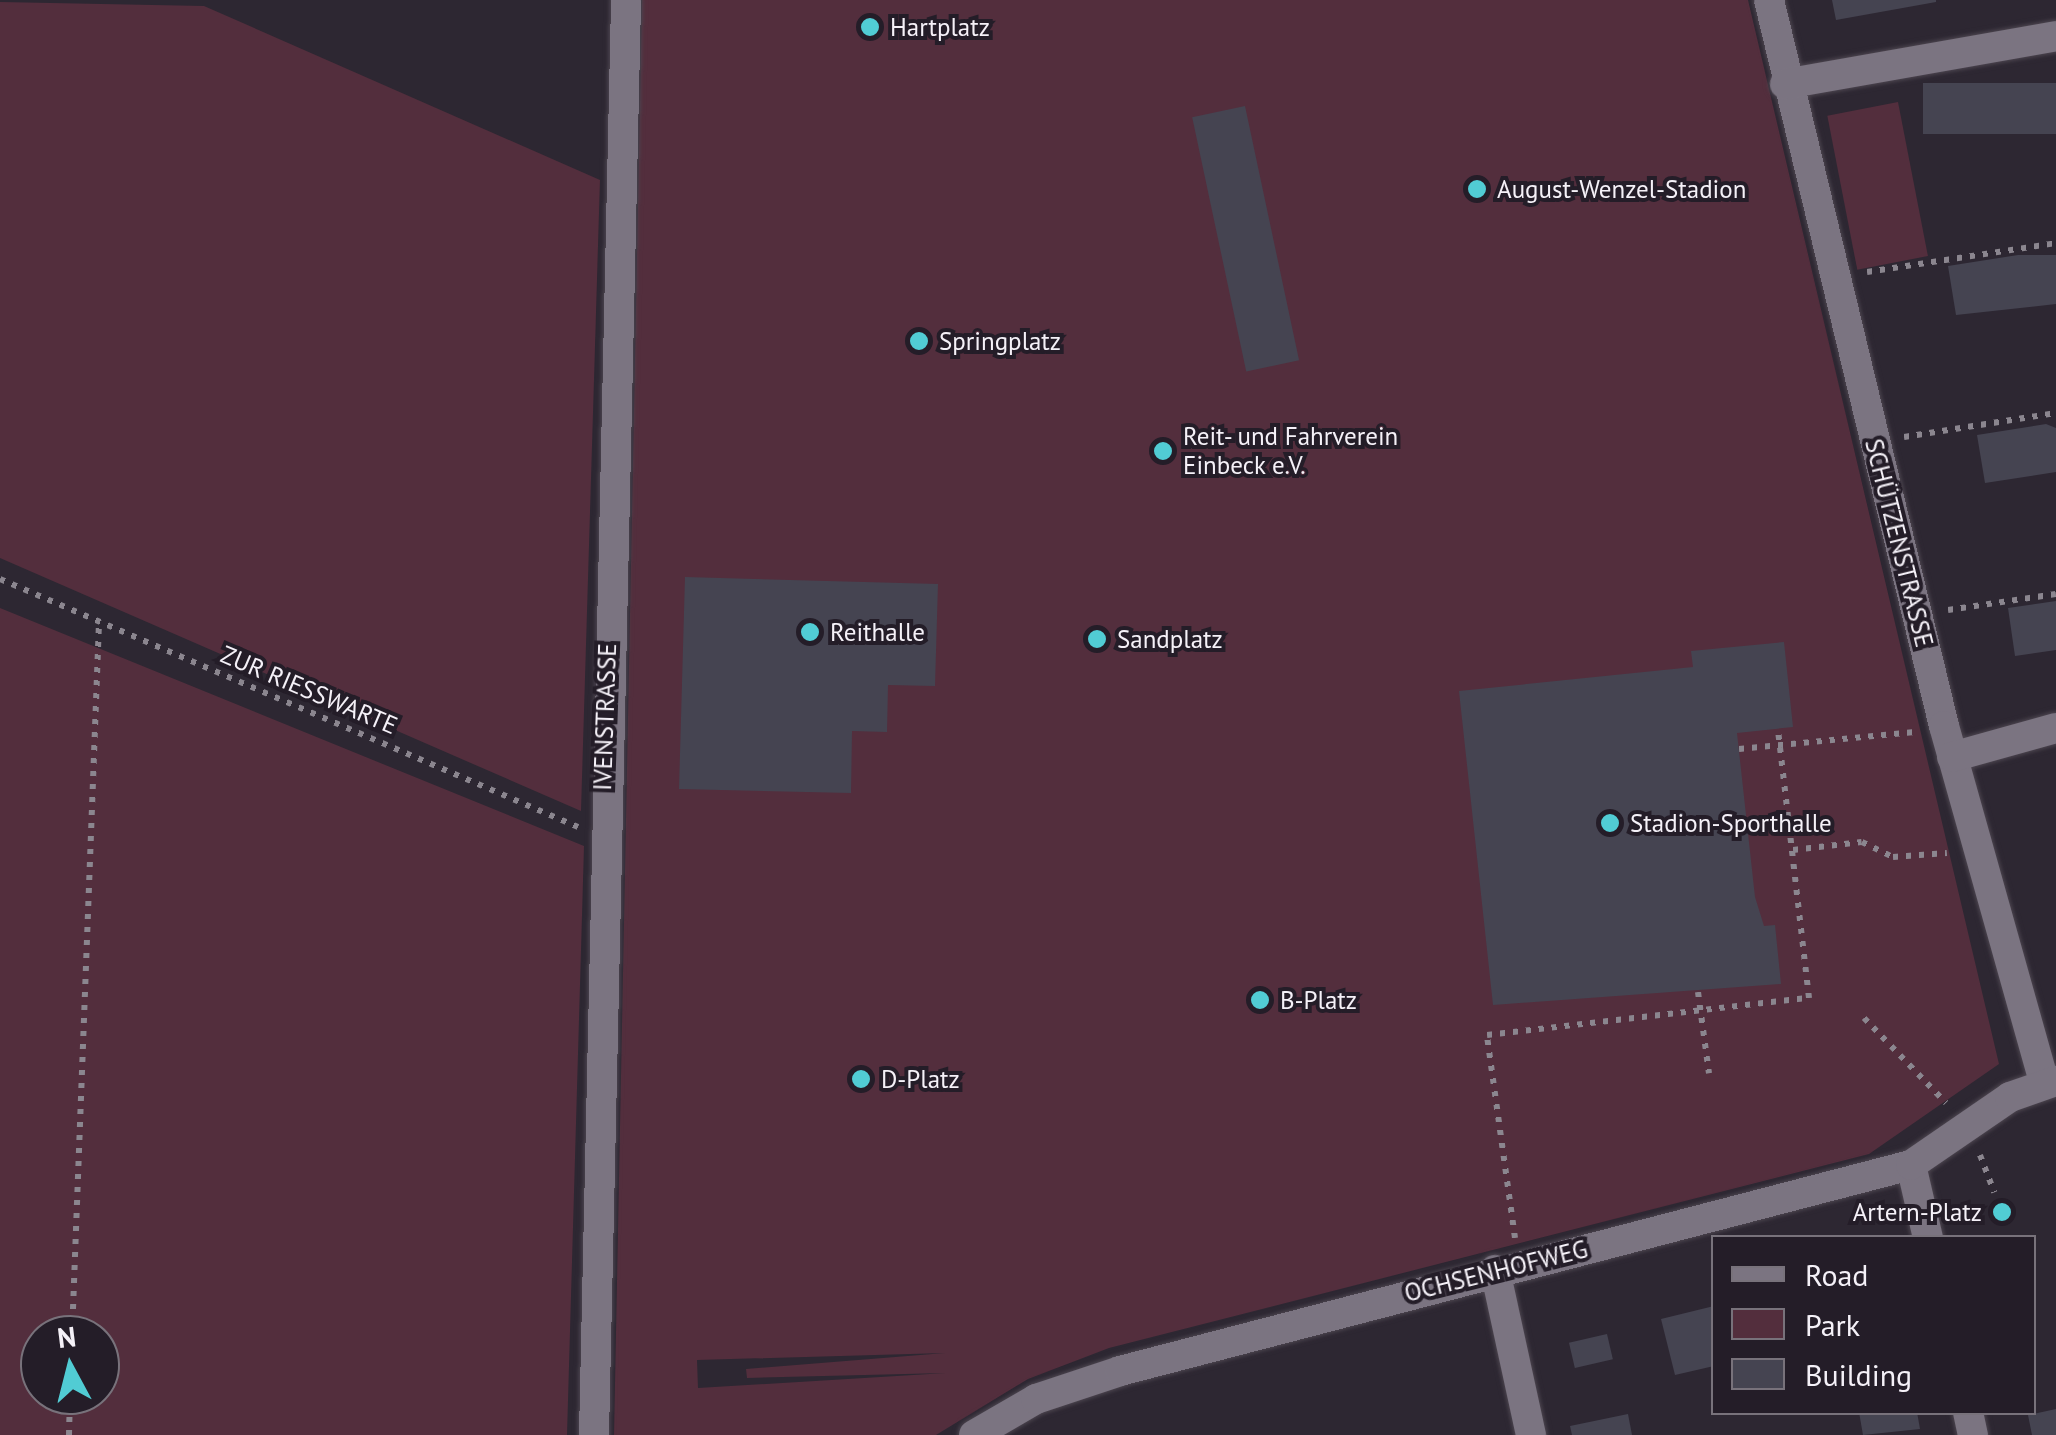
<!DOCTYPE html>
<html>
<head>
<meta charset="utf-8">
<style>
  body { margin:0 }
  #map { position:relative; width:2056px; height:1435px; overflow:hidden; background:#2d2732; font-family:"PT Sans",sans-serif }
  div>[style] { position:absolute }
  .green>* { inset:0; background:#532e3d; transform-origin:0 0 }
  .building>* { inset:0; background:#454451; transform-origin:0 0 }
  .path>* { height:6px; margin-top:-3px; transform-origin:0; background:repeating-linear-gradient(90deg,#8b868f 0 5px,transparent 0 13px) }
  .roads { filter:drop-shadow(0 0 2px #4c454f) drop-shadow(0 0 2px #4c454f) }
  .minor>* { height:30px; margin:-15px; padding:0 15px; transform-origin:15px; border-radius:15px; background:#7b7481 }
  .dots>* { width:28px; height:28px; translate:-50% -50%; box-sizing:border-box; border:5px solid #241d28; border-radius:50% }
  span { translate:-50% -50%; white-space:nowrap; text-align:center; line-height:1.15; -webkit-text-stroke:8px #241d28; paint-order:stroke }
  .poi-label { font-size:25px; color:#f5f1f8 }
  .left { translate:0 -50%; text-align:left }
  .right { translate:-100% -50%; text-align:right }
  .street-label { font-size:25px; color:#f5f1f8 }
  .legend { position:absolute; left:1711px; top:1235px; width:325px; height:180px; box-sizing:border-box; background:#241d28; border:2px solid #78727b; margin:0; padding:12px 18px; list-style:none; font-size:30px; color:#f5f1f8 }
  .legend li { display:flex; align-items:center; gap:20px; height:50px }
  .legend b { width:50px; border:2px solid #78727b }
  .north { position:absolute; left:20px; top:1315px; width:100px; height:100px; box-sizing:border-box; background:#241d28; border:2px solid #78727b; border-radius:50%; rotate:353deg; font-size:28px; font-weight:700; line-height:40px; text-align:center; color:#f5f1f8 }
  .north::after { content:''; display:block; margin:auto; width:35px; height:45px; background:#51ccd4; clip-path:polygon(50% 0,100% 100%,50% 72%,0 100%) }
</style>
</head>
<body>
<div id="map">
  <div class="green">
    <i style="clip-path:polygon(evenodd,642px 0,1748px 0,1999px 1064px,1869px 1154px,1109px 1348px,1028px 1379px,936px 1435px,614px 1435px,642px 0,945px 1353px,746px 1369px,747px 1378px,946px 1373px,698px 1388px,697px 1360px,945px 1353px)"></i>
    <i style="clip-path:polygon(0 2px,204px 6px,600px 180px,581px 811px,0 558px)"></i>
    <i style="left:1898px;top:102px;width:157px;height:72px;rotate:79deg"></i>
    <i style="clip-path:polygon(evenodd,0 608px,584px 846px,567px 1435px,0 1435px,0 608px,40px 1335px,100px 1335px,100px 1395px,40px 1395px,40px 1335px)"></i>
  </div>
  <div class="building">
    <i style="clip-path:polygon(1832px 0,1936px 0,1936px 2px,1836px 20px)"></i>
    <i style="left:2056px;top:83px;width:51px;height:133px;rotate:90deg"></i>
    <i style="left:1245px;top:106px;width:260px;height:54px;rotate:78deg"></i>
    <i style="clip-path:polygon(2018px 255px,2056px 255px,2056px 304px,1956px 315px,1948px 266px)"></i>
    <i style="clip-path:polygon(2046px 424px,2056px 428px,2056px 472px,1985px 483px,1977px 435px)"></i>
    <i style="clip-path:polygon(685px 577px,938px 584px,935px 686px,888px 685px,887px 732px,852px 731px,851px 793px,679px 789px)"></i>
    <i style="clip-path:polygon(2056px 601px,2056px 650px,2015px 656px,2008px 608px)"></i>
    <i style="clip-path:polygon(1784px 642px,1793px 727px,1737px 733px,1755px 897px,1764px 926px,1775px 925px,1781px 984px,1493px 1005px,1459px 691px,1693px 667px,1691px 651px)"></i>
    <i style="clip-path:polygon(1714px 1306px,1714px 1366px,1675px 1375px,1661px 1319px)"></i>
    <i style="left:1607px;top:1334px;width:26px;height:39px;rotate:77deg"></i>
    <i style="clip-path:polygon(2056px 1409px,2056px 1435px,2032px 1435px,2028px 1415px)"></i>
    <i style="clip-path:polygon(1859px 1412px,1917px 1412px,1920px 1429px,1863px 1435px)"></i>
    <i style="clip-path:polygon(1628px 1414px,1632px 1435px,1572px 1435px,1570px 1426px)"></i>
  </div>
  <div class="path">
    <i style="left:1867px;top:272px;width:191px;rotate:-8.7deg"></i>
    <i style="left:1904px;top:437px;width:154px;rotate:-9deg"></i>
    <i style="left:0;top:579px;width:629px;rotate:23.22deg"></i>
    <i style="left:1948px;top:610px;width:109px;rotate:-8.4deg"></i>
    <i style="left:1739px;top:749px;width:179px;rotate:-5.5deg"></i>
    <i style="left:1793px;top:850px;width:69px;rotate:-6.6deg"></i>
    <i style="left:1862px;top:842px;width:34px;rotate:26deg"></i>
    <i style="left:1893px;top:857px;width:54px;rotate:-4.2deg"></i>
    <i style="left:1698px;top:992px;width:82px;rotate:82.3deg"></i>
    <i style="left:1864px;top:1018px;width:118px;rotate:46deg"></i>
    <i style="left:1980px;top:1155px;width:40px;rotate:69deg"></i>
    <i style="left:1515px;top:1238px;width:205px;rotate:-97.9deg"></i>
    <i style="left:1487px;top:1035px;width:324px;rotate:-6.6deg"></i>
    <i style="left:1809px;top:998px;width:271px;rotate:-96.6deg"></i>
    <i style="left:72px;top:1335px;width:715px;rotate:-87.83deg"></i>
    <i style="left:69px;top:1435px;width:40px;rotate:-88.6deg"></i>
  </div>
  <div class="roads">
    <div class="minor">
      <i style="left:1769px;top:0;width:747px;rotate:76.45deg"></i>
      <i style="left:1944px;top:726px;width:369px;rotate:74.3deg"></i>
      <i style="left:1785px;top:84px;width:275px;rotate:-10deg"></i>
      <i style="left:1952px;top:757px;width:108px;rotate:-15.6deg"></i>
      <i style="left:1911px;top:1165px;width:75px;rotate:76.9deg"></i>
      <i style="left:1495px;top:1270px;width:169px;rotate:77.7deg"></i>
      <i style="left:1968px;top:1412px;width:24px;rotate:78deg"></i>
      <i style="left:594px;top:1435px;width:1435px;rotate:-88.72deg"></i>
      <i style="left:974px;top:1435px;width:72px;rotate:-30.1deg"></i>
      <i style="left:1036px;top:1399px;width:89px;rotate:-18.4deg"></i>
      <i style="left:1120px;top:1371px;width:817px;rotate:-14.6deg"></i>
      <i style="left:1911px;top:1165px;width:120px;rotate:-34.5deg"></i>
      <i style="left:2010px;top:1097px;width:49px;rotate:-19.2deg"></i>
    </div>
  </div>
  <div class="dots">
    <i style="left:870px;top:27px;background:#51ccd4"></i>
    <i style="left:1477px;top:189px;background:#51ccd4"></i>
    <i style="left:919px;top:341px;background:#51ccd4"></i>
    <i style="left:1163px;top:451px;background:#51ccd4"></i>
    <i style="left:810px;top:632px;background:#51ccd4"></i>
    <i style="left:1097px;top:639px;background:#51ccd4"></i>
    <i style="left:1610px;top:823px;background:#51ccd4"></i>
    <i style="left:1260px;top:1000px;background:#51ccd4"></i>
    <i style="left:861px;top:1079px;background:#51ccd4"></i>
    <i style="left:2002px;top:1212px;background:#51ccd4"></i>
  </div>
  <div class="poi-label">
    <span class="left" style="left:890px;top:27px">Hartplatz</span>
    <span class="left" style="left:1497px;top:189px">August-Wenzel-Stadion</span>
    <span class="left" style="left:939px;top:341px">Springplatz</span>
    <span class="left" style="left:1183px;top:451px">Reit- und Fahrverein<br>Einbeck e.V.</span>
    <span class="left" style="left:830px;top:632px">Reithalle</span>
    <span class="left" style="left:1117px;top:639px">Sandplatz</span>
    <span class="left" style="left:1630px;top:823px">Stadion-Sporthalle</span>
    <span class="left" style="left:1280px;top:1000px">B-Platz</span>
    <span class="left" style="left:881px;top:1079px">D-Platz</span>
    <span class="right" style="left:1982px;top:1212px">Artern-Platz</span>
  </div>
  <div class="street-label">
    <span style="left:1899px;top:543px;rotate:76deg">SCHÜTZENSTRASSE</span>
    <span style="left:309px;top:690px;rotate:23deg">ZUR RIESSWARTE</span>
    <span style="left:605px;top:717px;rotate:-88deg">IVENSTRASSE</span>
    <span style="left:1496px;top:1271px;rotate:-14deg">OCHSENHOFWEG</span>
  </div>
  <ul class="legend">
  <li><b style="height:12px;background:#7b7481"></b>Road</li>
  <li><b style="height:28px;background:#532e3d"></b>Park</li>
  <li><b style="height:28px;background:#454451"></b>Building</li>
  </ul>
  <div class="north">N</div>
</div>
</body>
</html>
